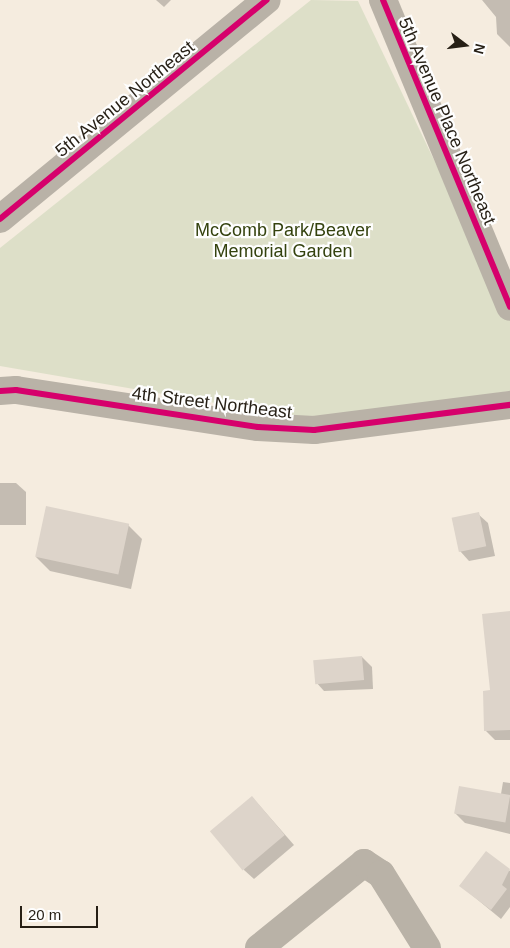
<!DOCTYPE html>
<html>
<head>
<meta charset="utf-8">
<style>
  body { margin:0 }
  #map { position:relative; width:510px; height:948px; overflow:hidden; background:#f5ecdf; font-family:Helvetica,sans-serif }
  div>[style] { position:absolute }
  .green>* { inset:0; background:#dddfc8 }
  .shadow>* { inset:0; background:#0003 }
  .building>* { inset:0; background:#ddd4ca; transform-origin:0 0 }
  .minor>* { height:28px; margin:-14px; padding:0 14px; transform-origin:14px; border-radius:14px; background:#b9b2a7 }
  .cycleway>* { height:6px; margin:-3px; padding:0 3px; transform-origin:3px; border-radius:3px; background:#d6006c }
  span { translate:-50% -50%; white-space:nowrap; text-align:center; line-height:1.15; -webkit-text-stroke:4.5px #fefefe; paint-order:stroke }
  .street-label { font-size:18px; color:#261f15 }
  .park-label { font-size:18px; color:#34420e }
  .north { position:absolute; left:440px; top:20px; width:50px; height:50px; -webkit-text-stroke:4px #fefefe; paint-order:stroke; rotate:105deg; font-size:14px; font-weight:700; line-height:20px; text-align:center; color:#261f15 }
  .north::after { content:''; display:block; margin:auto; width:18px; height:22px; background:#261f15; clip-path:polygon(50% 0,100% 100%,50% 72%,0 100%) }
  .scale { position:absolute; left:20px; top:906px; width:78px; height:22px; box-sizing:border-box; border:2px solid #261f15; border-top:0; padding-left:6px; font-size:15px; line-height:18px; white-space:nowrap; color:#261f15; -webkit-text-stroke:4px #fefefe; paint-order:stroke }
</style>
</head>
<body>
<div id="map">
  <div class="green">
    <i style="clip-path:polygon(311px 0,358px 1px,510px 319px,510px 391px,315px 420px,0 366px,0 248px)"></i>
  </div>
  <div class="shadow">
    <i style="clip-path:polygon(156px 0,171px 0,164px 7px)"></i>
    <i style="clip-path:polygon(482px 0,510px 0,510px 47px,497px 34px,496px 17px)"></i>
    <i style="clip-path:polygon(0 483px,16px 483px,26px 492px,26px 525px,0 525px)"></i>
    <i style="clip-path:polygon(478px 514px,488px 523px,495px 556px,469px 561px,460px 551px)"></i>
    <i style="clip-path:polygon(128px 525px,142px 539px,131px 589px,50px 571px,36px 557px)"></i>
    <i style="clip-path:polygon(510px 612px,510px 740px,495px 740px,485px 730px)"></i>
    <i style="clip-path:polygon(362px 657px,372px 667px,373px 689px,324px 691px,315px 681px)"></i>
    <i style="clip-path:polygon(503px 782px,510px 783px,510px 834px,465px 823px,455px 813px,501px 794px)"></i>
    <i style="clip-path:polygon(252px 797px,294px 845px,254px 879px,244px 870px)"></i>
    <i style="clip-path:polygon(486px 853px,510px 871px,510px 907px,501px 919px,461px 886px)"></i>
  </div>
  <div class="building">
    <i style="left:46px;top:506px;width:85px;height:52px;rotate:12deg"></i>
    <i style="left:479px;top:512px;width:35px;height:28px;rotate:78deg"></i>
    <i style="clip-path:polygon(510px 611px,510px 730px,484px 731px,483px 691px,490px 690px,482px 614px)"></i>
    <i style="left:362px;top:656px;width:24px;height:49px;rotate:85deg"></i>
    <i style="left:459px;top:786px;width:52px;height:28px;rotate:10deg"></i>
    <i style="left:252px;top:796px;width:51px;height:55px;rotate:50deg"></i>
    <i style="clip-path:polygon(486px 851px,510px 869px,502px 885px,507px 889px,491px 910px,459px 886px)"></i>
  </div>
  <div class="minor">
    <i style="left:383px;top:0;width:332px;rotate:67.5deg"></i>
    <i style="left:0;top:219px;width:345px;rotate:-39.4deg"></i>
    <i style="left:0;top:391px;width:16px;rotate:-4deg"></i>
    <i style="left:16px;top:390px;width:245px;rotate:8.7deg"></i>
    <i style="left:258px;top:427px;width:56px;rotate:3.1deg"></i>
    <i style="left:314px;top:430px;width:198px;rotate:-7.3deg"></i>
    <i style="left:259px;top:948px;width:135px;rotate:-39deg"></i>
    <i style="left:364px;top:863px;width:20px;rotate:33deg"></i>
    <i style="left:381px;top:874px;width:87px;rotate:58.1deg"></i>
  </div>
  <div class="cycleway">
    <i style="left:383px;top:0;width:332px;rotate:67.5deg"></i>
    <i style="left:0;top:219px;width:345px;rotate:-39.4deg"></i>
    <i style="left:0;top:391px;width:16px;rotate:-4deg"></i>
    <i style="left:16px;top:390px;width:245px;rotate:8.7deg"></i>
    <i style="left:258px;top:427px;width:56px;rotate:3.1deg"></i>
    <i style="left:314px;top:430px;width:198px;rotate:-7.3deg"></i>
  </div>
  <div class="street-label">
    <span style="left:125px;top:99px;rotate:-39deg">5th Avenue Northeast</span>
    <span style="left:447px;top:121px;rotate:67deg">5th Avenue Place Northeast</span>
    <span style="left:212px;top:403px;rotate:7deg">4th Street Northeast</span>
  </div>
  <div class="park-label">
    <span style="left:283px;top:241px">McComb Park/Beaver<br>Memorial Garden</span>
  </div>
  <div class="north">N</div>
  <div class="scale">20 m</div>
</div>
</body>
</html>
